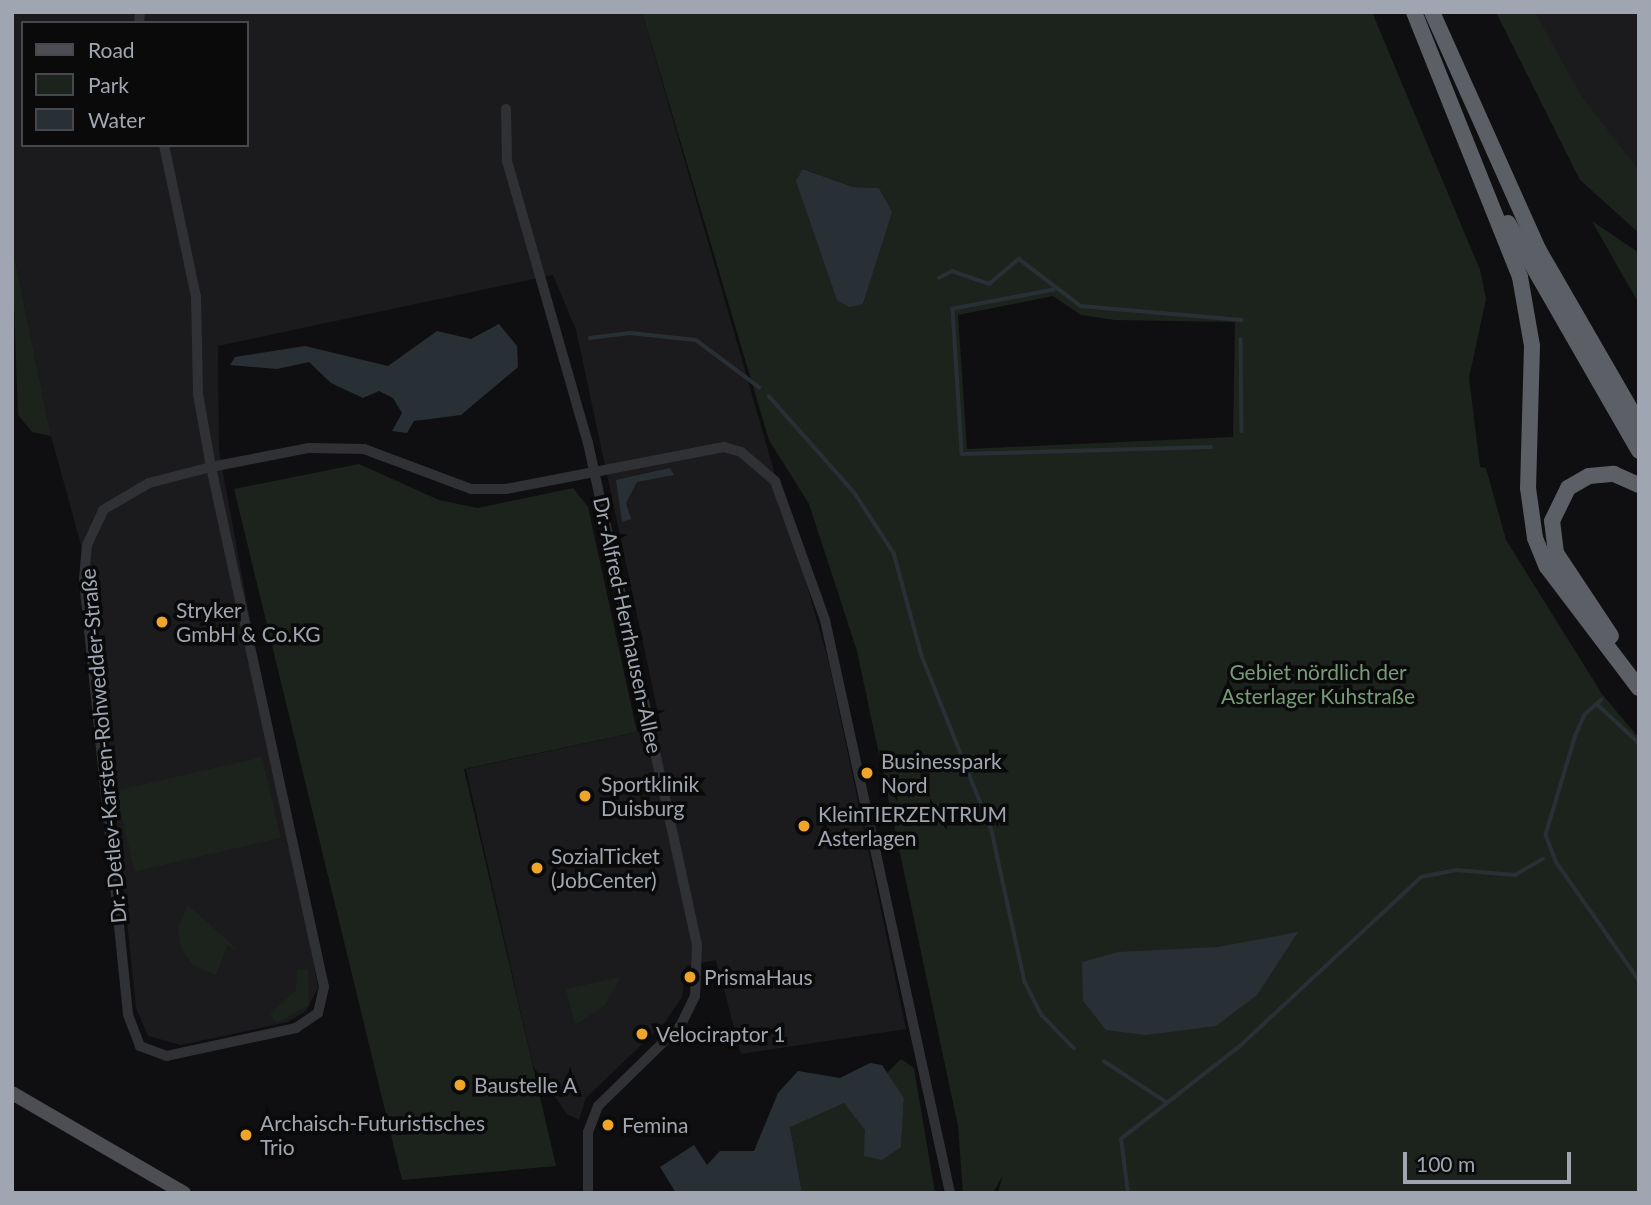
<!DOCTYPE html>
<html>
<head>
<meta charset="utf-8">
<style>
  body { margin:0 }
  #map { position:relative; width:1651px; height:1205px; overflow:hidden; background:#0f0f11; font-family:Lato,sans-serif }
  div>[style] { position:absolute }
  .built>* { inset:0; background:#1b1b1d }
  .green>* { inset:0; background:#1c231c; transform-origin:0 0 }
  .water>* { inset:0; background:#283036 }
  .stream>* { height:3.5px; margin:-1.75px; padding:0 1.75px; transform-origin:1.75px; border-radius:1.75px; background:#283036 }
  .minor>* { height:10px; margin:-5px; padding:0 5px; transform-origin:5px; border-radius:5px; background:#303135 }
  .major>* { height:14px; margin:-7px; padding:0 7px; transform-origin:7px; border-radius:7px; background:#4c4e54 }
  .highway>* { height:16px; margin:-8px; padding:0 8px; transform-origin:8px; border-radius:8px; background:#5c5f66 }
  .dots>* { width:19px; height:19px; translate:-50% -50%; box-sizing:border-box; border:4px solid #0a0a0b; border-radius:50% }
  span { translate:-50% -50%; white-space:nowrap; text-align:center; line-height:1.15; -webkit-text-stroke:7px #0a0a0b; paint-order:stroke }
  .poi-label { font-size:21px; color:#a0a6b1 }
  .left { translate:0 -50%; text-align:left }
  .street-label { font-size:21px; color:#a0a6b1 }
  .park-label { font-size:21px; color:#779c78 }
  .frame { position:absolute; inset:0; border:14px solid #a0a6b1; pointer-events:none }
  .legend { position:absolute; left:21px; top:21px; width:228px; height:126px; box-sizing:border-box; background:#0a0a0b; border:2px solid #46484d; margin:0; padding:9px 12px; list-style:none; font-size:21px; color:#a0a6b1 }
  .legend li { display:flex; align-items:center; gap:14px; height:35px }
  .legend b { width:35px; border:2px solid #46484d }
  .scale { position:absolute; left:1403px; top:1152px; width:168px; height:32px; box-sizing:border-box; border:4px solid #a0a6b1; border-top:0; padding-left:9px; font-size:21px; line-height:24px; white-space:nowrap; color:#a0a6b1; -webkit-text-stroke:5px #0a0a0b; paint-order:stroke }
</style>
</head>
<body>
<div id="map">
  <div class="built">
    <i style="clip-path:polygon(evenodd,12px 12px,642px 12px,828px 659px,906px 1029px,741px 1054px,716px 960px,686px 966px,682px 997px,665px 1022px,586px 1098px,579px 1120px,567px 1114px,533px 1066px,466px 769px,661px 727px,576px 330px,553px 275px,218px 346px,219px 451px,318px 988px,306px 1011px,288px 1022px,181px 1045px,148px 1036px,136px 1008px,92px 585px,51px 436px,12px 245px,12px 12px,23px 23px,247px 23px,247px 145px,23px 145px,23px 23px)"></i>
    <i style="clip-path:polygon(1520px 12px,1639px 12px,1639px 202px)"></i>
  </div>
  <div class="green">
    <i style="clip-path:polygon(evenodd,642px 12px,1372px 12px,1480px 270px,1486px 299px,1469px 378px,1480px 467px,1486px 468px,1506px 540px,1602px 694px,1639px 738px,1639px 1193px,998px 1193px,1003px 1175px,993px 1193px,963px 1193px,958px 1126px,857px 651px,809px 504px,769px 440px,642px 12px,804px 169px,853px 187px,879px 188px,891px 212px,863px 304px,809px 215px,797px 182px,804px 169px,642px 12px,1053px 296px,1081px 315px,1115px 320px,1235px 322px,1233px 437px,967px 449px,958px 315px,1053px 296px)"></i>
    <i style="clip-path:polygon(1496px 12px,1535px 12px,1580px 94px,1639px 171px,1639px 233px,1580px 180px)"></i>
    <i style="clip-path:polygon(1592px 221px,1639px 253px,1639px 303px,1623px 276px)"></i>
    <i style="clip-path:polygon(12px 245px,51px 436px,32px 432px,18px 415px)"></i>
    <i style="clip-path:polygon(359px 464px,439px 500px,478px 508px,573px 488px,588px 507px,637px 732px,464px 769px,556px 1166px,402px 1180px,234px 489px)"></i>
    <i style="left:262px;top:757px;width:83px;height:150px;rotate:77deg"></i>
    <i style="clip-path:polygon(188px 905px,238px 950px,227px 946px,216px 975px,193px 965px,181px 948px,178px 928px)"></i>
    <i style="clip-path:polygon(308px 969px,309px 1005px,277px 1023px,270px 1014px,296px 990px,297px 970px)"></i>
    <i style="clip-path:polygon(621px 977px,604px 1006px,575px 1025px,566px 989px)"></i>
    <i style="clip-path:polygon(901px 1059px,914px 1068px,935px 1193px,802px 1193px,790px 1127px,799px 1119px,845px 1103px,865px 1130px,901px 1147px,904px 1098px,887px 1073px)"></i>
  </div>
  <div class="water">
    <i style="clip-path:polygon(803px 169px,853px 187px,879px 188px,892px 212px,863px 304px,849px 307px,837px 300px,796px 181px)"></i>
    <i style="clip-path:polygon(499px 324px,517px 346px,518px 367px,461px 415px,414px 421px,407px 433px,392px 431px,402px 413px,393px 398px,379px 391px,363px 398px,331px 383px,309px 362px,277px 369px,230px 365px,235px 357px,305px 346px,388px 366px,437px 331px,471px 339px)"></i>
    <i style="clip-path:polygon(670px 468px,674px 475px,637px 482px,626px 503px,631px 519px,622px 522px,616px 480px)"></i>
    <i style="clip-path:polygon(1298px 932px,1257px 995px,1216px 1026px,1146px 1035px,1106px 1030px,1083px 1001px,1082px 962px,1119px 952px,1218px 947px)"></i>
    <i style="clip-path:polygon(870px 1063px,882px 1065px,904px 1098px,901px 1147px,882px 1160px,864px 1156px,865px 1130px,844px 1103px,790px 1127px,802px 1193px,676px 1193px,660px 1167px,694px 1145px,707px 1165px,720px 1151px,754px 1151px,778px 1093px,798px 1071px,840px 1078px)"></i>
  </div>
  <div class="stream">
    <i style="left:939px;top:278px;width:15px;rotate:-28deg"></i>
    <i style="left:952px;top:271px;width:39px;rotate:19deg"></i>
    <i style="left:989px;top:284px;width:39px;rotate:-40deg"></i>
    <i style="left:1019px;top:259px;width:78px;rotate:37.2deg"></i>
    <i style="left:1081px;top:306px;width:161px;rotate:5deg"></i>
    <i style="left:1054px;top:290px;width:103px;rotate:169.3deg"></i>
    <i style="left:953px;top:309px;width:145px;rotate:86.4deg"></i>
    <i style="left:962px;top:454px;width:249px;rotate:-1.6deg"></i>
    <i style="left:590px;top:338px;width:40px;rotate:-7.1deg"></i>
    <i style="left:630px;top:333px;width:66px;rotate:6.1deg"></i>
    <i style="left:696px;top:340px;width:79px;rotate:36.7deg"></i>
    <i style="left:1241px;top:339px;width:92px;rotate:89.4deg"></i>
    <i style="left:769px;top:396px;width:128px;rotate:48.5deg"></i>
    <i style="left:854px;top:492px;width:73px;rotate:56.7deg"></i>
    <i style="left:894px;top:553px;width:107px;rotate:74.8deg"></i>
    <i style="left:922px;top:656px;width:188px;rotate:68.2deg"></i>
    <i style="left:992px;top:831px;width:155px;rotate:77.7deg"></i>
    <i style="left:1025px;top:982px;width:37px;rotate:63deg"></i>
    <i style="left:1042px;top:1015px;width:46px;rotate:45.9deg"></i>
    <i style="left:1602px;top:700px;width:23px;rotate:139deg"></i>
    <i style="left:1585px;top:715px;width:22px;rotate:114deg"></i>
    <i style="left:1576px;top:735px;width:104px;rotate:106.7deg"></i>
    <i style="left:1546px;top:835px;width:30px;rotate:69deg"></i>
    <i style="left:1557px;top:863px;width:143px;rotate:55deg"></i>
    <i style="left:1598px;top:705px;width:56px;rotate:42.8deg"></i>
    <i style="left:1104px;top:1061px;width:73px;rotate:33.3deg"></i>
    <i style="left:1128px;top:1193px;width:54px;rotate:-97.4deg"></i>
    <i style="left:1121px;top:1139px;width:151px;rotate:-38deg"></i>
    <i style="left:1240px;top:1046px;width:248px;rotate:-43deg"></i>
    <i style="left:1421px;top:877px;width:36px;rotate:-11deg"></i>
    <i style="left:1456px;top:870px;width:59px;rotate:4.8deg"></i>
    <i style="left:1515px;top:875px;width:32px;rotate:-30deg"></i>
  </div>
  <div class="minor">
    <i style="left:139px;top:23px;width:11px;rotate:-85deg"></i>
    <i style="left:506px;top:109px;width:52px;rotate:88.9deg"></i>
    <i style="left:507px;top:161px;width:293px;rotate:74deg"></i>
    <i style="left:588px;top:443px;width:514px;rotate:77.75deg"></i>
    <i style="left:697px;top:945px;width:51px;rotate:92.2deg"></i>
    <i style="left:695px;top:996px;width:32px;rotate:116deg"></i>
    <i style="left:681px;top:1025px;width:116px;rotate:135.7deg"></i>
    <i style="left:598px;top:1106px;width:28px;rotate:111deg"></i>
    <i style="left:588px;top:1132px;width:61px;rotate:90deg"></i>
    <i style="left:164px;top:145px;width:155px;rotate:78.1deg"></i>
    <i style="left:196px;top:297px;width:97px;rotate:88.8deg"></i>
    <i style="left:198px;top:394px;width:74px;rotate:79.9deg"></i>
    <i style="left:211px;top:467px;width:532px;rotate:77.74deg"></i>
    <i style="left:324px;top:987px;width:27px;rotate:103deg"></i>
    <i style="left:318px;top:1013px;width:27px;rotate:146deg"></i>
    <i style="left:296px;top:1028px;width:132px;rotate:167.8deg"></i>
    <i style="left:167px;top:1056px;width:29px;rotate:-160deg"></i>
    <i style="left:140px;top:1046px;width:34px;rotate:-111deg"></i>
    <i style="left:128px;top:1014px;width:437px;rotate:-95.8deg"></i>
    <i style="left:84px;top:579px;width:34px;rotate:-85deg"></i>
    <i style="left:87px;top:545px;width:38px;rotate:-65deg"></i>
    <i style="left:103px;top:510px;width:53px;rotate:-30.4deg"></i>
    <i style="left:149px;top:483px;width:64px;rotate:-14.5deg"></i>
    <i style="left:211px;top:467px;width:100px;rotate:-11deg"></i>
    <i style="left:309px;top:448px;width:55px;rotate:1deg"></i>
    <i style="left:364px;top:449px;width:114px;rotate:20.5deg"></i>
    <i style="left:471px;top:489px;width:35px"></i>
    <i style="left:506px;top:489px;width:222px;rotate:-10.9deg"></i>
    <i style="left:724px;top:447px;width:18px;rotate:16deg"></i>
    <i style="left:741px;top:452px;width:45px;rotate:40.5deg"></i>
    <i style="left:775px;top:481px;width:148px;rotate:70.2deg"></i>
    <i style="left:825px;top:620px;width:586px;rotate:77.69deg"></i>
  </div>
  <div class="major">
    <i style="left:12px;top:1093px;width:199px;rotate:30.2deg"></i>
  </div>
  <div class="highway">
    <i style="left:1414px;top:12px;width:285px;rotate:68.2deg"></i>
    <i style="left:1520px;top:277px;width:70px;rotate:80.1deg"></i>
    <i style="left:1532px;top:346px;width:142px;rotate:91.6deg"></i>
    <i style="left:1528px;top:488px;width:50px;rotate:82deg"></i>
    <i style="left:1535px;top:538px;width:31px;rotate:68deg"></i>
    <i style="left:1547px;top:567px;width:152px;rotate:52.8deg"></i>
    <i style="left:1432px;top:12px;width:260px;rotate:65.9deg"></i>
    <i style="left:1538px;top:249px;width:202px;rotate:60deg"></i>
    <i style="left:1508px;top:223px;width:263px;rotate:60.1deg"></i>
    <i style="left:1611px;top:636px;width:100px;rotate:-123.5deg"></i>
    <i style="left:1556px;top:553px;width:32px;rotate:-97deg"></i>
    <i style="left:1552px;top:521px;width:37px;rotate:-64deg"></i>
    <i style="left:1568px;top:488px;width:24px;rotate:-30deg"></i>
    <i style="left:1589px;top:476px;width:25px;rotate:-5deg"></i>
    <i style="left:1614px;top:474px;width:27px;rotate:24deg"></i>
  </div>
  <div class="dots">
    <i style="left:162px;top:622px;background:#eea529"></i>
    <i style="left:867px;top:773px;background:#eea529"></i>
    <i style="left:585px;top:796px;background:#eea529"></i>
    <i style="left:804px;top:826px;background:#eea529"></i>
    <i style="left:537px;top:868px;background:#eea529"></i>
    <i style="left:690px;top:977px;background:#eea529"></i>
    <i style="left:642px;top:1034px;background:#eea529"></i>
    <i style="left:460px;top:1085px;background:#eea529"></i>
    <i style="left:608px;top:1125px;background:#eea529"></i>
    <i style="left:246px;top:1135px;background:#eea529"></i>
  </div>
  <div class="poi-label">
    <span class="left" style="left:176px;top:622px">Stryker<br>GmbH &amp; Co.KG</span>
    <span class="left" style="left:881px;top:773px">Businesspark<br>Nord</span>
    <span class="left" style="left:601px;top:796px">Sportklinik<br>Duisburg</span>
    <span class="left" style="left:818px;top:826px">KleinTIERZENTRUM<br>Asterlagen</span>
    <span class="left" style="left:551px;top:868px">SozialTicket<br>(JobCenter)</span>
    <span class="left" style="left:704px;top:977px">PrismaHaus</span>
    <span class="left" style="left:656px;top:1034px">Velociraptor 1</span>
    <span class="left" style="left:474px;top:1085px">Baustelle A</span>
    <span class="left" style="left:260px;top:1135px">Archaisch-Futuristisches<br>Trio</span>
    <span class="left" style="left:622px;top:1125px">Femina</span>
  </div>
  <div class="street-label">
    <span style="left:628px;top:625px;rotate:78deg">Dr.-Alfred-Herrhausen-Allee</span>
    <span style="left:103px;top:746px;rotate:-95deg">Dr.-Detlev-Karsten-Rohwedder-Straße</span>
  </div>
  <div class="park-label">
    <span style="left:1318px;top:684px">Gebiet nördlich der<br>Asterlager Kuhstraße</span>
  </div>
  <div class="frame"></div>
  <ul class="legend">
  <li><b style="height:9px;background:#4c4e54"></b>Road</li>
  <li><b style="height:19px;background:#1c231c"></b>Park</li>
  <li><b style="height:19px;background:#283036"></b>Water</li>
  </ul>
  <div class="scale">100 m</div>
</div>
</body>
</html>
